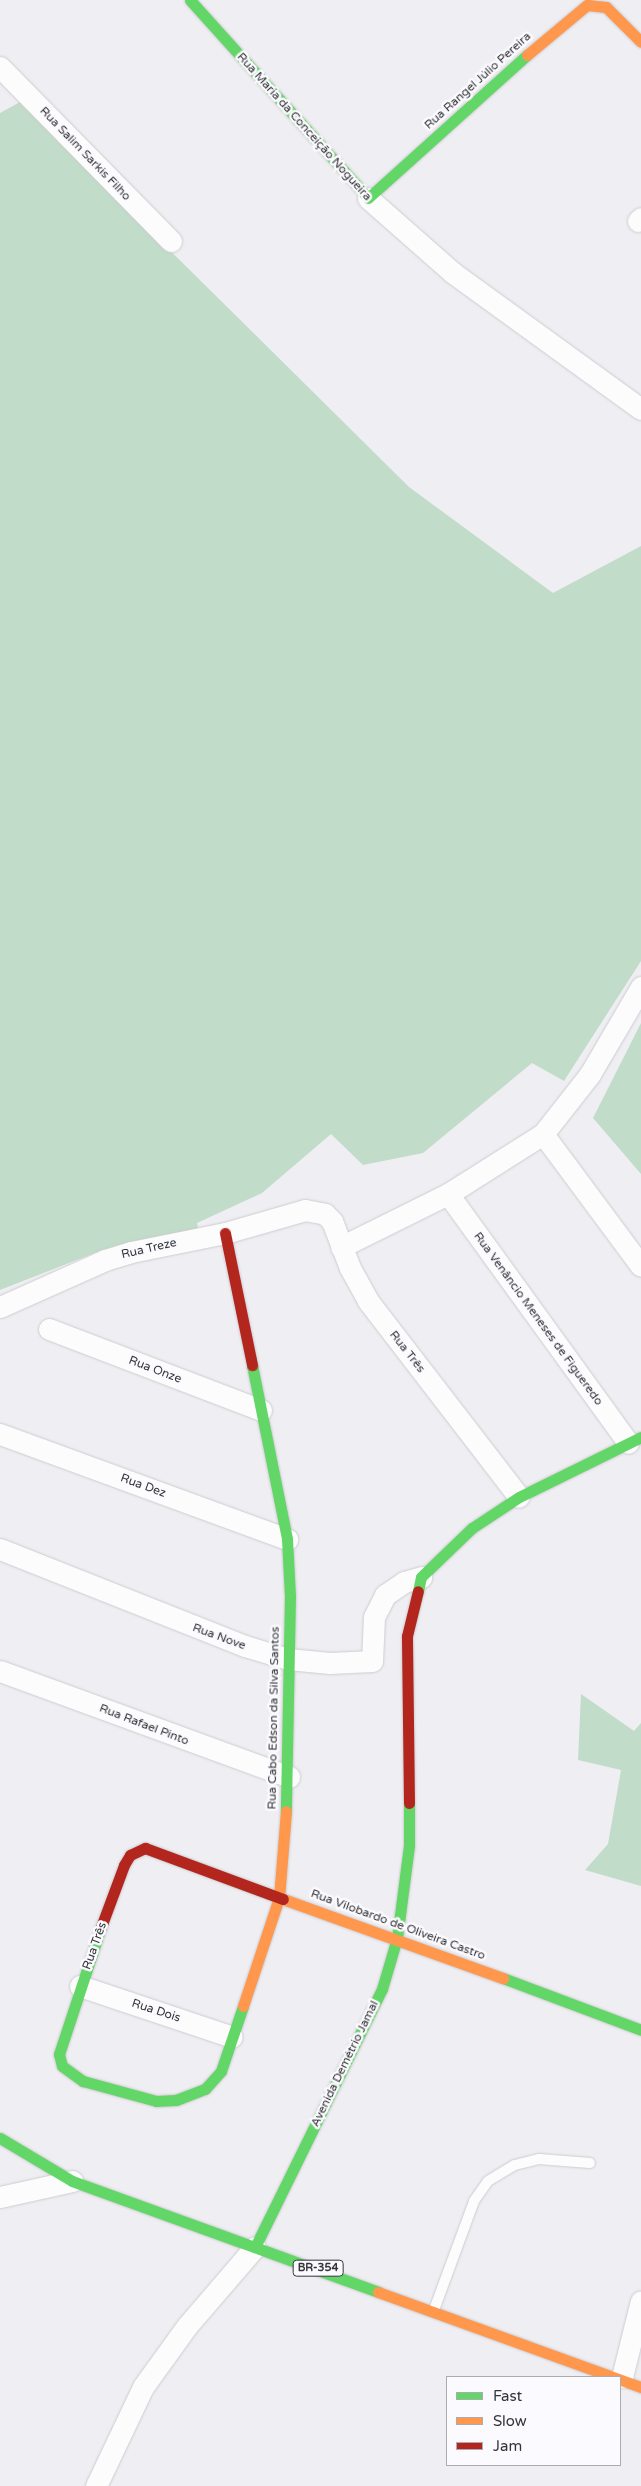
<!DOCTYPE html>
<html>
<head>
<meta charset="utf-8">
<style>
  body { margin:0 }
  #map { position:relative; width:641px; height:2486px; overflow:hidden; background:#efeef3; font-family:"Varela Round",sans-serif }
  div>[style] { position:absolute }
  .green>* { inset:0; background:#c1dcc9 }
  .roads { filter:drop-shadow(0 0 1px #cdccd0) drop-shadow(0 0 1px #cdccd0) }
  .lane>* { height:10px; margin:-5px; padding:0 5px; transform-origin:5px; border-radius:5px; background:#fdfcfd }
  .street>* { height:21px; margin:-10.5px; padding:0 10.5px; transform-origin:10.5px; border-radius:10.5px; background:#fdfcfd }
  .fast>* { height:11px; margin:-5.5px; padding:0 5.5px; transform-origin:5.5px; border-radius:5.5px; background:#63d668 }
  .slow>* { height:11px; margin:-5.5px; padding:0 5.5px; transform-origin:5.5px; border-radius:5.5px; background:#ff974d }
  .jam>* { height:11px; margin:-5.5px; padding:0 5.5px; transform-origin:5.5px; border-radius:5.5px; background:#b3261e }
  span { translate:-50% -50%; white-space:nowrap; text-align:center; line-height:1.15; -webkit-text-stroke:5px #fbfafe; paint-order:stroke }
  .shield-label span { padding:1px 4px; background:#fbfafe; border:1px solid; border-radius:4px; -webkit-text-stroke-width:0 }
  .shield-label { font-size:11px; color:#353538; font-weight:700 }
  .street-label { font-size:12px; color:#353538 }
  .legend { position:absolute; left:446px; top:2376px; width:175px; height:90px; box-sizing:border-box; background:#fbfafe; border:1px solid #acabaf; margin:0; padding:6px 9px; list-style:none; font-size:15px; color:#353538 }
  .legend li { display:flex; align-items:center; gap:10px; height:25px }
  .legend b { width:25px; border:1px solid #acabaf }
</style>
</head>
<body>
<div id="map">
  <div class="green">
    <i style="clip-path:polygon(20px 102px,409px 487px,553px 593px,641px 546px,641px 961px,564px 1081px,532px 1063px,423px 1153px,363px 1165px,331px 1134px,262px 1193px,197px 1223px,200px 1238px,102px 1250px,0 1290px,0 113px)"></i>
    <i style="clip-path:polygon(641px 1023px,641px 1174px,593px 1118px)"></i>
    <i style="clip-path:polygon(581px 1694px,634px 1731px,641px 1723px,641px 1886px,585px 1870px,608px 1844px,621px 1770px,578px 1760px)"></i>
  </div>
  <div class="roads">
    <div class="lane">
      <i style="left:434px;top:2310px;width:116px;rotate:-69.8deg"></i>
      <i style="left:474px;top:2201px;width:24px;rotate:-55deg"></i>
      <i style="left:488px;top:2181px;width:31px;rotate:-31deg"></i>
      <i style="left:515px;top:2165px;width:25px;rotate:-14deg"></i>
      <i style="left:539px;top:2159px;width:51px;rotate:4.5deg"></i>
    </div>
    <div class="street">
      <i style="left:0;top:67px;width:244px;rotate:45.5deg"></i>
      <i style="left:368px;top:198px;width:113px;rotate:41.4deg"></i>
      <i style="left:453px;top:273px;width:232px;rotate:35.9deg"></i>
      <i style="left:638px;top:221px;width:4px;rotate:-45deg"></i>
      <i style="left:543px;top:1134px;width:164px;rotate:53.4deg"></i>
      <i style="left:448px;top:1194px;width:307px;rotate:54.1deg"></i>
      <i style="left:341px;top:1247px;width:119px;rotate:-26.4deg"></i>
      <i style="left:448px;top:1194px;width:112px;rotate:-32.3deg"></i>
      <i style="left:543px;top:1134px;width:76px;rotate:-51.9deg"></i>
      <i style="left:590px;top:1074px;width:101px;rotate:-59.6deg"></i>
      <i style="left:0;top:1307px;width:115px;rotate:-24.1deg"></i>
      <i style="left:105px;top:1260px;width:27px;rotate:-17deg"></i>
      <i style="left:131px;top:1252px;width:96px;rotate:-11.4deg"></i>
      <i style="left:225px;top:1233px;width:83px;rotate:-16deg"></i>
      <i style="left:305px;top:1210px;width:20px;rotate:11deg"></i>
      <i style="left:325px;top:1214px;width:10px;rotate:45deg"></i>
      <i style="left:332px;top:1221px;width:50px;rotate:69deg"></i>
      <i style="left:350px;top:1268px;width:38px;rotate:61deg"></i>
      <i style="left:368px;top:1301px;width:247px;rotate:52.4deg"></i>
      <i style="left:49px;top:1329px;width:227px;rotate:20.9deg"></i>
      <i style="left:0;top:1434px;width:306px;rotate:20.1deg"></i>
      <i style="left:0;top:1549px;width:264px;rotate:21.6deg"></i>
      <i style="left:245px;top:1646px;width:45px;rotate:16.8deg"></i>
      <i style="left:288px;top:1659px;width:42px;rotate:5.4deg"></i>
      <i style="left:330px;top:1663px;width:42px;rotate:-2.7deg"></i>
      <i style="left:372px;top:1661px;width:44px;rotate:-87.4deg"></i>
      <i style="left:374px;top:1617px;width:25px;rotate:-63deg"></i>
      <i style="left:385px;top:1595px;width:23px;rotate:-34deg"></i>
      <i style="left:404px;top:1582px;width:18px;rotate:-16deg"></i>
      <i style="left:0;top:1671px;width:308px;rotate:20.1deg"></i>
      <i style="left:80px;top:1986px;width:160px;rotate:18.5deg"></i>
      <i style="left:0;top:2197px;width:74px;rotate:-12.5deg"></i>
      <i style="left:622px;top:2377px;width:78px;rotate:-76deg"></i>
      <i style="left:96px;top:2486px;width:110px;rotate:-64.6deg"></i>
      <i style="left:143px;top:2387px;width:75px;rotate:-54.2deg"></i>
      <i style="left:187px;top:2326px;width:104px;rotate:-49.3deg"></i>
    </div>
    <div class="fast">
      <i style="left:190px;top:0;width:266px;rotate:48deg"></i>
      <i style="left:368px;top:198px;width:214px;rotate:-42deg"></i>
      <i style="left:252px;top:1365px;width:177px;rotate:78.6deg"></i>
      <i style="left:287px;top:1539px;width:57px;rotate:87deg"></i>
      <i style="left:290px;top:1596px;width:215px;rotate:91.1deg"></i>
      <i style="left:418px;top:1591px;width:14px;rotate:-78deg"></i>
      <i style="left:421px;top:1577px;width:71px;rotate:-43.9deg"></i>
      <i style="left:472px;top:1528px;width:56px;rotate:-33.4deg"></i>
      <i style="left:519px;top:1497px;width:136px;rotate:-26.2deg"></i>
      <i style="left:101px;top:1927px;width:134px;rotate:108.3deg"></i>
      <i style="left:59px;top:2054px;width:12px;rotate:76deg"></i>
      <i style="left:62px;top:2066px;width:26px;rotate:36deg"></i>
      <i style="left:83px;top:2081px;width:76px;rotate:15.3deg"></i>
      <i style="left:156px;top:2101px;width:20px;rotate:-3deg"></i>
      <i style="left:176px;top:2100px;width:31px;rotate:-21deg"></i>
      <i style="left:205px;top:2089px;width:24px;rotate:-48deg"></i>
      <i style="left:221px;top:2071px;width:69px;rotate:-71.3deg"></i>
      <i style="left:503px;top:1978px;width:147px;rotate:20.6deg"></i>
      <i style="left:0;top:2138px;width:84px;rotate:30.8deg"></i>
      <i style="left:72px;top:2181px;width:326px;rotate:19.9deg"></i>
      <i style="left:255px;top:2247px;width:288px;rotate:-63.8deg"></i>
      <i style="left:382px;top:1989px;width:53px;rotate:-73.6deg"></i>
      <i style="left:397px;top:1938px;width:94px;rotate:-82.6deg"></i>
      <i style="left:409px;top:1845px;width:42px;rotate:-90deg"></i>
    </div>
    <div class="slow">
      <i style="left:527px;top:55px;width:78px;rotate:-39.8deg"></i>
      <i style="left:587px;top:5px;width:19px;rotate:6deg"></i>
      <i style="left:606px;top:7px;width:49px;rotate:45deg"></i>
      <i style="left:283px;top:1899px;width:234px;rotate:19.8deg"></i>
      <i style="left:243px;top:2006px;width:114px;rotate:-71.6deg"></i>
      <i style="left:279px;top:1898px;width:87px;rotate:-85.4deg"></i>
      <i style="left:378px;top:2292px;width:280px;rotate:19.9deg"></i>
    </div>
    <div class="jam">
      <i style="left:225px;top:1233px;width:135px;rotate:78.4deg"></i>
      <i style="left:409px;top:1803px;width:167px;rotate:-90.7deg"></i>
      <i style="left:407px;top:1636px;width:46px;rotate:-76.3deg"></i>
      <i style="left:101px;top:1927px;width:66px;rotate:-69.6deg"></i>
      <i style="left:124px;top:1865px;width:12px;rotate:-59deg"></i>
      <i style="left:130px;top:1855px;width:17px;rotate:-25deg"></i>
      <i style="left:145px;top:1848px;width:147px;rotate:20.3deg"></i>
    </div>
  </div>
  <div class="shield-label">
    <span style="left:318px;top:2268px">BR-354</span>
  </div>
  <div class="street-label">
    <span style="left:478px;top:81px;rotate:-42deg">Rua Rangel Júlio Pereira</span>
    <span style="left:304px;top:127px;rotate:48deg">Rua Maria da Conceição Nogueira</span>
    <span style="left:85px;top:154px;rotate:46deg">Rua Salim Sarkis Filho</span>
    <span style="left:149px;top:1249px;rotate:-13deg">Rua Treze</span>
    <span style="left:538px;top:1319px;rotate:54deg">Rua Venâncio Meneses de Figueredo</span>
    <span style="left:407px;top:1352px;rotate:52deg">Rua Três</span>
    <span style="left:155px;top:1370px;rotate:21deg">Rua Onze</span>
    <span style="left:143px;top:1486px;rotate:20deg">Rua Dez</span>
    <span style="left:219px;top:1637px;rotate:20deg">Rua Nove</span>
    <span style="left:274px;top:1718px;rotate:-89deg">Rua Cabo Edson da Silva Santos</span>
    <span style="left:144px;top:1725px;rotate:21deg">Rua Rafael Pinto</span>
    <span style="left:398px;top:1925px;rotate:20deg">Rua Vilobardo de Oliveira Castro</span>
    <span style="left:95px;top:1946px;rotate:-70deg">Rua Três</span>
    <span style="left:156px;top:2011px;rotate:18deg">Rua Dois</span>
    <span style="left:345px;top:2064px;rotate:-64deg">Avenida Demétrio Jamal</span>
  </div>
  <ul class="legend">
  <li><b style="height:6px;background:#63d668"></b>Fast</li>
  <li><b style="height:6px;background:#ff974d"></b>Slow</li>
  <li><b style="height:6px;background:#b3261e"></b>Jam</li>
  </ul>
</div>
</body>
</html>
